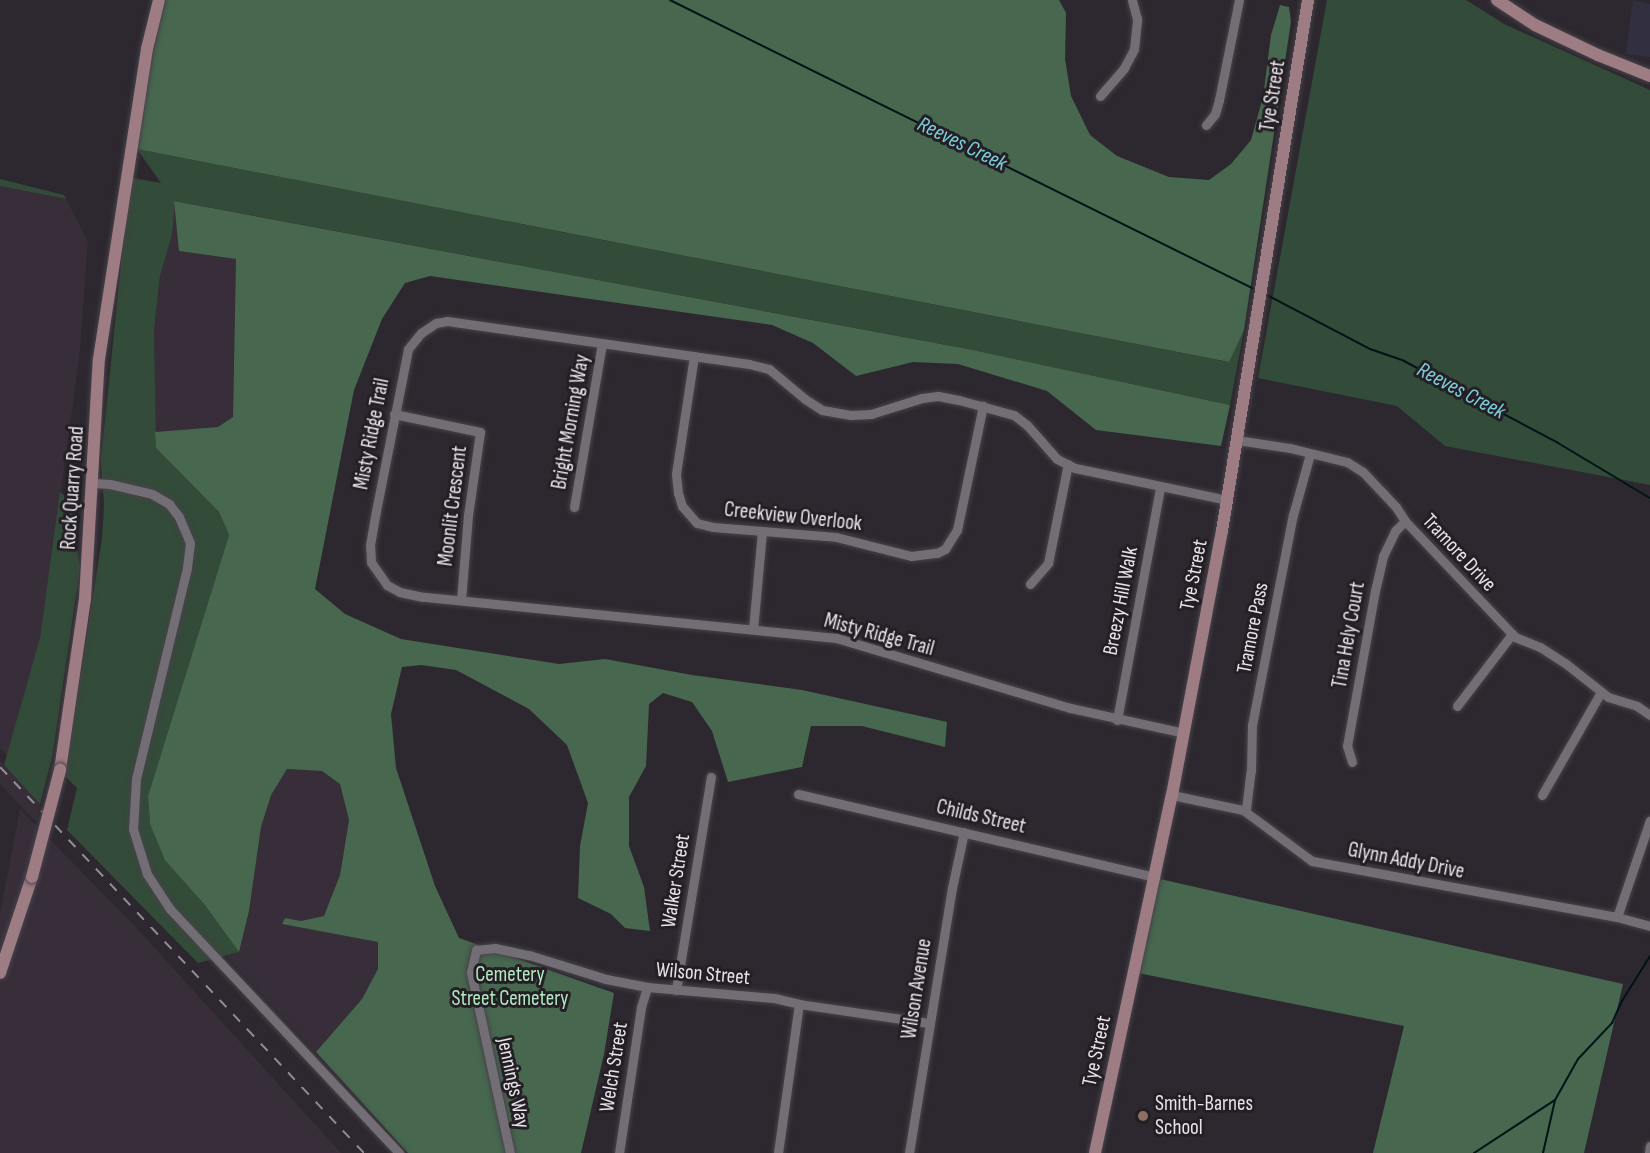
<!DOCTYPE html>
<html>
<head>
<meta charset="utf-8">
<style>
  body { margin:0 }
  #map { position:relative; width:1650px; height:1153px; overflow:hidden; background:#2d282f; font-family:"Sofia Sans Condensed",sans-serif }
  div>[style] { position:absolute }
  .commercial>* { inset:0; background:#322f40 }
  .built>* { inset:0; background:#372e3a }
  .green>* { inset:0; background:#334b39 }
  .forest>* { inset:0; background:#47674f }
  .stream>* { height:2px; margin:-1px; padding:0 1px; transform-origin:1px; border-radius:1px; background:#001317 }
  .roads { filter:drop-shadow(0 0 2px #474349) drop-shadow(0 0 2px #474349) }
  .street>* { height:9px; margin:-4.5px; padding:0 4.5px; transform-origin:4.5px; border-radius:4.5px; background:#736e75 }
  .secondary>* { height:12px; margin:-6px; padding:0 6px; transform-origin:6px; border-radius:6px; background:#9d7c84 }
  .rail>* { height:2px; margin-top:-1px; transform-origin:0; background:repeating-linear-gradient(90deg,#928d93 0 10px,transparent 0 20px) }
  .bridges { filter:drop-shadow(0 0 2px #474349) drop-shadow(0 0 2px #474349) }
  .secondary-bridge>* { height:12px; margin:-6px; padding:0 6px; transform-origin:6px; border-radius:6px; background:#9d7c84 }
  .dots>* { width:16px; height:16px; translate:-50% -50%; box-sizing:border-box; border:3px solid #231f25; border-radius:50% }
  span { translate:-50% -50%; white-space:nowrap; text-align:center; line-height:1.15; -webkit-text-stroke:6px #231f25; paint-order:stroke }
  .street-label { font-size:21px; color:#e7e3e8 }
  .park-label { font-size:21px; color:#b2eac0 }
  .poi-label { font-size:21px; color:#e7e3e8 }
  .left { translate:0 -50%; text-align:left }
  .water-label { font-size:22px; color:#7bceda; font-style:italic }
</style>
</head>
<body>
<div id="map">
  <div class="commercial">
    <i style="clip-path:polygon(1633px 0,1650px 4px,1650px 57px,1626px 54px)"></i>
  </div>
  <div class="built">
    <i style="clip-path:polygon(0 186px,66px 199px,88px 241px,79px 360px,40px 639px,8px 756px,0 748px)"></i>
    <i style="clip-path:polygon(174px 201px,180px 251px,236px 259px,233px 417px,218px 427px,155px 432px,154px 330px,160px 276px,172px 235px)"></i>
    <i style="clip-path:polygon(0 761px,40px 804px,36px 822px,0 784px)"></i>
    <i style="clip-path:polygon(287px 769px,322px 771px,340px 784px,349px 820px,340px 875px,324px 916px,301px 921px,285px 918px,282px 924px,378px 942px,378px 970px,362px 999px,316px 1052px,226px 956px,239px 952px,249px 911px,261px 827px,270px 795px)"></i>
    <i style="clip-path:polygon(20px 809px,132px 923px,341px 1153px,0 1153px,0 914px)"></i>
  </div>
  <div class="green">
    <i style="clip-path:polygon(1327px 0,1466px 0,1504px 24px,1650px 90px,1650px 485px,1445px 446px,1397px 406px,1258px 378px)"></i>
    <i style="clip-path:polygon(137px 149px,1228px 362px,1244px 330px,1230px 405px,973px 350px,175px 201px,172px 235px,160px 276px,154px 330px,156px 448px,219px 512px,229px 535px,148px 796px,150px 824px,239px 952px,198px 963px,67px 830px,77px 788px,65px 776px,102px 538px,104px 505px,101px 459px,127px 206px,133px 178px,161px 183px)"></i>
    <i style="clip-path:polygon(0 179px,64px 195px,66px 199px,0 186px)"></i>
    <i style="clip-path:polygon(60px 492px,72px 502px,77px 512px,76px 541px,80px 568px,52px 758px,40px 804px,4px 765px,40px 638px)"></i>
  </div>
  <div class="forest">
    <i style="clip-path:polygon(165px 0,1059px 0,1066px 13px,1065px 59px,1071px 96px,1090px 135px,1117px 156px,1169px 177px,1209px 180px,1231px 164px,1251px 140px,1263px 97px,1271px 35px,1280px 5px,1289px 7px,1291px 22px,1244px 330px,1229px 362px,137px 149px,153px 52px)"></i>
    <i style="clip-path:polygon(174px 201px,973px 350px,1230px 405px,1221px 446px,1096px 430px,1047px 391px,958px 364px,913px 362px,856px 376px,813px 343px,772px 325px,430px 276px,405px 283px,382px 319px,354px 390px,315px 589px,345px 614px,401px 639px,559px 664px,605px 659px,692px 675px,802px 690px,947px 722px,945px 747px,862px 726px,811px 726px,802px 767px,728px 782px,712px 731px,692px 702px,663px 693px,649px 704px,646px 766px,629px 797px,629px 846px,644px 887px,650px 931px,625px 928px,611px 914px,578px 898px,580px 846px,588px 803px,567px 745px,529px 709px,456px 670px,421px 665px,402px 667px,391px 714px,396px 768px,435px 886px,459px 938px,614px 993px,604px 1054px,581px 1153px,408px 1153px,316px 1052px,362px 999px,378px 969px,378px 942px,282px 924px,285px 918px,301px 921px,324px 916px,340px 875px,349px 820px,340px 784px,322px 771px,287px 769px,271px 795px,261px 827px,249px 911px,239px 952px,205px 905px,165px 860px,150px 824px,148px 796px,229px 535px,219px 512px,156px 448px,155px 432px,218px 427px,233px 417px,236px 259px,179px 251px)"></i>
    <i style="clip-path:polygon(1160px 879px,1623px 984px,1584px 1153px,1373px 1153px,1404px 1026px,1138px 973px)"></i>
  </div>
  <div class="stream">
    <i style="left:670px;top:0;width:652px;rotate:26.33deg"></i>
    <i style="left:1267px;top:295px;width:116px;rotate:27.7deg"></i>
    <i style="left:1370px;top:349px;width:36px;rotate:19deg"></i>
    <i style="left:1404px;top:361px;width:174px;rotate:28deg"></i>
    <i style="left:1558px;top:443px;width:107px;rotate:30.9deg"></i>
    <i style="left:1474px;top:1153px;width:97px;rotate:-33.2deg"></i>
    <i style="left:1555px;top:1100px;width:47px;rotate:-60.7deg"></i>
    <i style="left:1578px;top:1059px;width:50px;rotate:-46.6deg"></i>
    <i style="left:1612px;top:1023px;width:24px;rotate:-66deg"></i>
    <i style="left:1622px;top:1001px;width:53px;rotate:-58.1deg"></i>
    <i style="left:1543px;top:1153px;width:54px;rotate:-77.2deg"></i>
  </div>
  <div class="roads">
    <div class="street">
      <i style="left:1100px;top:96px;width:37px;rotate:-49deg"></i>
      <i style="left:1124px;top:68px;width:21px;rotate:-62deg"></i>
      <i style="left:1134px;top:49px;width:30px;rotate:-84deg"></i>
      <i style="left:1137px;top:19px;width:20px;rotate:-105deg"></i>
      <i style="left:1206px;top:125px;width:14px;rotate:-51deg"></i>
      <i style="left:1215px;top:114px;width:15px;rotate:-74deg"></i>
      <i style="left:1219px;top:100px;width:102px;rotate:-78.7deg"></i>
      <i style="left:694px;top:356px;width:119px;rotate:98.7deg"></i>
      <i style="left:676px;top:474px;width:19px;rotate:84deg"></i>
      <i style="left:678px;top:493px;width:14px;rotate:73deg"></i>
      <i style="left:682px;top:506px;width:23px;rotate:49deg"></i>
      <i style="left:697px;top:523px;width:16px;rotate:14deg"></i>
      <i style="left:713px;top:527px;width:123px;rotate:4.6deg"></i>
      <i style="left:836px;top:537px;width:77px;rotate:14.2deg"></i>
      <i style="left:911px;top:556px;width:26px;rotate:-7deg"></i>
      <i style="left:937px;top:553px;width:9px;rotate:-27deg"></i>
      <i style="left:945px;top:549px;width:22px;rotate:-58deg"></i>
      <i style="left:957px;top:530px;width:127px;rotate:-78.2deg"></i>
      <i style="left:394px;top:414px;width:88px;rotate:11.8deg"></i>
      <i style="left:480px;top:432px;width:84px;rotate:98.2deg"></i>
      <i style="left:468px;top:515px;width:85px;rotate:94.7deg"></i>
      <i style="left:1237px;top:440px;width:54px;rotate:8.6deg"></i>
      <i style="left:1290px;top:448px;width:59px;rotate:13.8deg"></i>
      <i style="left:1347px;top:462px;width:19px;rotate:32deg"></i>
      <i style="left:1363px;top:472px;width:48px;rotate:46.7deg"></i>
      <i style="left:1396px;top:507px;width:17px;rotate:57deg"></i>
      <i style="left:1405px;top:521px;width:160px;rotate:46.5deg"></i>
      <i style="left:1515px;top:637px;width:27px;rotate:22deg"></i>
      <i style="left:1540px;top:647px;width:30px;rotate:33deg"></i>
      <i style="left:1565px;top:663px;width:55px;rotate:38.3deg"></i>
      <i style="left:1608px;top:697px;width:30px;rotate:17deg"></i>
      <i style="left:1637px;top:706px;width:16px;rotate:35deg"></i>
      <i style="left:93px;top:483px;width:17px;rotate:3deg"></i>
      <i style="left:110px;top:484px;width:43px;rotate:13.4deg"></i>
      <i style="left:152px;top:494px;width:20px;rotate:30deg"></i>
      <i style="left:169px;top:504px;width:16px;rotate:52deg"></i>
      <i style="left:179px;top:517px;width:28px;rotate:67deg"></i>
      <i style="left:190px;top:543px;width:25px;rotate:97deg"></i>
      <i style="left:187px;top:568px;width:217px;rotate:103.6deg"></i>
      <i style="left:136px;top:779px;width:50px;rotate:93.4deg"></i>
      <i style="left:133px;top:829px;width:47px;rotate:72.7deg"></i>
      <i style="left:147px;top:874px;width:42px;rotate:56.7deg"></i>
      <i style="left:170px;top:909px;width:335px;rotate:46.8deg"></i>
      <i style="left:574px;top:507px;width:166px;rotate:-80.3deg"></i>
      <i style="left:1030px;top:584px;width:28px;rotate:-49deg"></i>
      <i style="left:1048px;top:563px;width:101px;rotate:-78.6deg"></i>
      <i style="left:753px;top:629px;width:97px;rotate:-84.7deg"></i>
      <i style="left:1457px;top:706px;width:91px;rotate:-52.6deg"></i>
      <i style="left:1117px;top:720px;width:236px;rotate:-79.5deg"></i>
      <i style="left:1184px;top:733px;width:117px;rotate:-167.6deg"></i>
      <i style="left:1070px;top:708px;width:244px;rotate:-163.3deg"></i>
      <i style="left:836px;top:638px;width:415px;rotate:-174.3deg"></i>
      <i style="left:423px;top:597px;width:24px;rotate:-168deg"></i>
      <i style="left:400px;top:592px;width:15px;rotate:-152deg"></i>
      <i style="left:387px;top:585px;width:28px;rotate:-125deg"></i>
      <i style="left:371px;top:562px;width:17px;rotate:-93deg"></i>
      <i style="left:370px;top:545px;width:35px;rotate:-80deg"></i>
      <i style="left:376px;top:511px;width:165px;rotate:-78.8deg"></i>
      <i style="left:408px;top:349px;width:21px;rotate:-51deg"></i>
      <i style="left:421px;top:333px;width:18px;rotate:-34deg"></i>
      <i style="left:436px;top:323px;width:11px;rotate:-10deg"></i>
      <i style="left:447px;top:321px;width:305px;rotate:8.1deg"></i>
      <i style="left:749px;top:364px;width:21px;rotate:14deg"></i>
      <i style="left:769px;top:369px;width:47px;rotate:39.8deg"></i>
      <i style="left:805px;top:399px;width:20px;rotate:33deg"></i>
      <i style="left:822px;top:410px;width:29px;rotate:10deg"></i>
      <i style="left:851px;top:415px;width:20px;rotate:-3deg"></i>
      <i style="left:871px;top:414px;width:53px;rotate:-17.4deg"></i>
      <i style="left:922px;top:398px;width:16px;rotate:-7deg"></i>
      <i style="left:938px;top:396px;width:21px;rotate:11deg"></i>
      <i style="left:959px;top:400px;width:57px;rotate:15.3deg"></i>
      <i style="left:1014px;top:415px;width:16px;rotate:38deg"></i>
      <i style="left:1027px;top:425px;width:45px;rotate:48.6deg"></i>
      <i style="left:1057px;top:459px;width:20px;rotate:27deg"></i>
      <i style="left:1075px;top:468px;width:155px;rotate:11.9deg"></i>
      <i style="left:1352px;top:762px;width:17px;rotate:-107deg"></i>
      <i style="left:1347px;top:746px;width:158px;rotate:-79.8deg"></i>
      <i style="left:1375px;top:591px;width:36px;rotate:-77deg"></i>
      <i style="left:1383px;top:556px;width:28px;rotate:-64deg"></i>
      <i style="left:1395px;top:531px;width:14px;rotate:-45deg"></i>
      <i style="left:798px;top:794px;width:367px;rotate:13.1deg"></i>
      <i style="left:1172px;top:795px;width:73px;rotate:11.9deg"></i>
      <i style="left:1243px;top:810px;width:86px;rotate:36.5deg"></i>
      <i style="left:1312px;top:861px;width:310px;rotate:10.4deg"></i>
      <i style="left:1617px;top:917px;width:34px;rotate:15deg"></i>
      <i style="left:1542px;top:795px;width:119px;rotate:-60.2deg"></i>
      <i style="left:1243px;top:810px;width:3px;rotate:-18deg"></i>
      <i style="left:1246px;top:809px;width:38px;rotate:-83deg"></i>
      <i style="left:1251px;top:771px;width:46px;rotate:-88.8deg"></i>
      <i style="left:1252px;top:725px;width:214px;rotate:-79deg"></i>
      <i style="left:1293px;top:515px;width:63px;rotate:-74.4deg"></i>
      <i style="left:1617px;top:917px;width:102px;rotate:-71.2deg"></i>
      <i style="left:676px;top:990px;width:216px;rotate:-80.7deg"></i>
      <i style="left:510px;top:1153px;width:185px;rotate:-102.2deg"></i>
      <i style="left:471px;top:972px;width:23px;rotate:-77deg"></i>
      <i style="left:476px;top:950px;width:19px;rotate:-6deg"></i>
      <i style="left:495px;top:948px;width:35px;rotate:12deg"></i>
      <i style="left:529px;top:955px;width:81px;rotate:17.3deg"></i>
      <i style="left:606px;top:979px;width:42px;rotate:11deg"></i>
      <i style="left:647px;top:987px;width:127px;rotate:5deg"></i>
      <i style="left:774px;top:998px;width:26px;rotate:13deg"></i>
      <i style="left:799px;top:1004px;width:132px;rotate:8.3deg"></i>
      <i style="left:619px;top:1153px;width:148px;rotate:-81.4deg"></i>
      <i style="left:641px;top:1007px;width:21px;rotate:-73deg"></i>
      <i style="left:778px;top:1153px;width:150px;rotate:-82deg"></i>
      <i style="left:909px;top:1153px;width:268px;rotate:-80.8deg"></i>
      <i style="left:952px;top:888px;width:57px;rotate:-77.9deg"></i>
      <i style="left:1649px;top:1153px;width:7px;rotate:-82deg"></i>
    </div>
    <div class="secondary">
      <i style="left:1497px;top:0;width:45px;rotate:33.3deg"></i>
      <i style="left:1535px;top:25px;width:70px;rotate:25.5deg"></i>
      <i style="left:1598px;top:55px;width:56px;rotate:22deg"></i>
      <i style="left:60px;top:770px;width:173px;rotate:-81.7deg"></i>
      <i style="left:85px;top:599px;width:240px;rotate:-86.7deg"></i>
      <i style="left:99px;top:359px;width:314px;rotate:-81.2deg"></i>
      <i style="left:147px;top:49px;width:50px;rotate:-76.2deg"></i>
      <i style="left:0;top:973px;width:101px;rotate:-71.6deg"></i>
      <i style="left:1095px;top:1153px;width:366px;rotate:-77.9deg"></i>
      <i style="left:1172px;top:795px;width:269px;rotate:-79.3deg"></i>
      <i style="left:1222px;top:531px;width:538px;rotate:-80.8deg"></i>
    </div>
  </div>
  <div class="rail">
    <i style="left:0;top:767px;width:531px;rotate:46.68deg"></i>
  </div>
  <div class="bridges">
    <div class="secondary-bridge">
      <i style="left:32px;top:877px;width:111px;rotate:-75.3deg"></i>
    </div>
  </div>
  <div class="dots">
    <i style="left:1143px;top:1116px;background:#8d6e63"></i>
  </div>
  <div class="street-label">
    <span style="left:1273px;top:96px;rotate:-81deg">Tye Street</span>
    <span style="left:571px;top:422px;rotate:-80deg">Bright Morning Way</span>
    <span style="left:372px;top:434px;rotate:-79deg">Misty Ridge Trail</span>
    <span style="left:73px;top:488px;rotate:-86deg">Rock Quarry Road</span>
    <span style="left:453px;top:506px;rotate:-83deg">Moonlit Crescent</span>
    <span style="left:793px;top:517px;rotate:6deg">Creekview Overlook</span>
    <span style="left:1459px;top:553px;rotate:47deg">Tramore Drive</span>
    <span style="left:1194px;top:575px;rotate:-79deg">Tye Street</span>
    <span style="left:1121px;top:601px;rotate:-79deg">Breezy Hill Walk</span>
    <span style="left:1253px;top:628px;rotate:-79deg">Tramore Pass</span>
    <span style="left:879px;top:635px;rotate:15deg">Misty Ridge Trail</span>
    <span style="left:1349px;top:635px;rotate:-80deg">Tina Hely Court</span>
    <span style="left:981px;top:817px;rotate:13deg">Childs Street</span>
    <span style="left:1406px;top:861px;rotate:11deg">Glynn Addy Drive</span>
    <span style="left:676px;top:881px;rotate:-81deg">Walker Street</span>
    <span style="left:703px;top:974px;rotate:5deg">Wilson Street</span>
    <span style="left:917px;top:989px;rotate:-81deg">Wilson Avenue</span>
    <span style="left:1097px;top:1051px;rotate:-78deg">Tye Street</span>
    <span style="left:614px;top:1067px;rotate:-81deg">Welch Street</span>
    <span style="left:513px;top:1083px;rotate:78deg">Jennings Way</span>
  </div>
  <div class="park-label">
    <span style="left:510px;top:987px">Cemetery<br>Street Cemetery</span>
  </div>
  <div class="poi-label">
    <span class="left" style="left:1155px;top:1116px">Smith-Barnes<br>School</span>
  </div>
  <div class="water-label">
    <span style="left:962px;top:144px;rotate:26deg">Reeves Creek</span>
    <span style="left:1461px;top:391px;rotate:28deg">Reeves Creek</span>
  </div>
</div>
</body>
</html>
